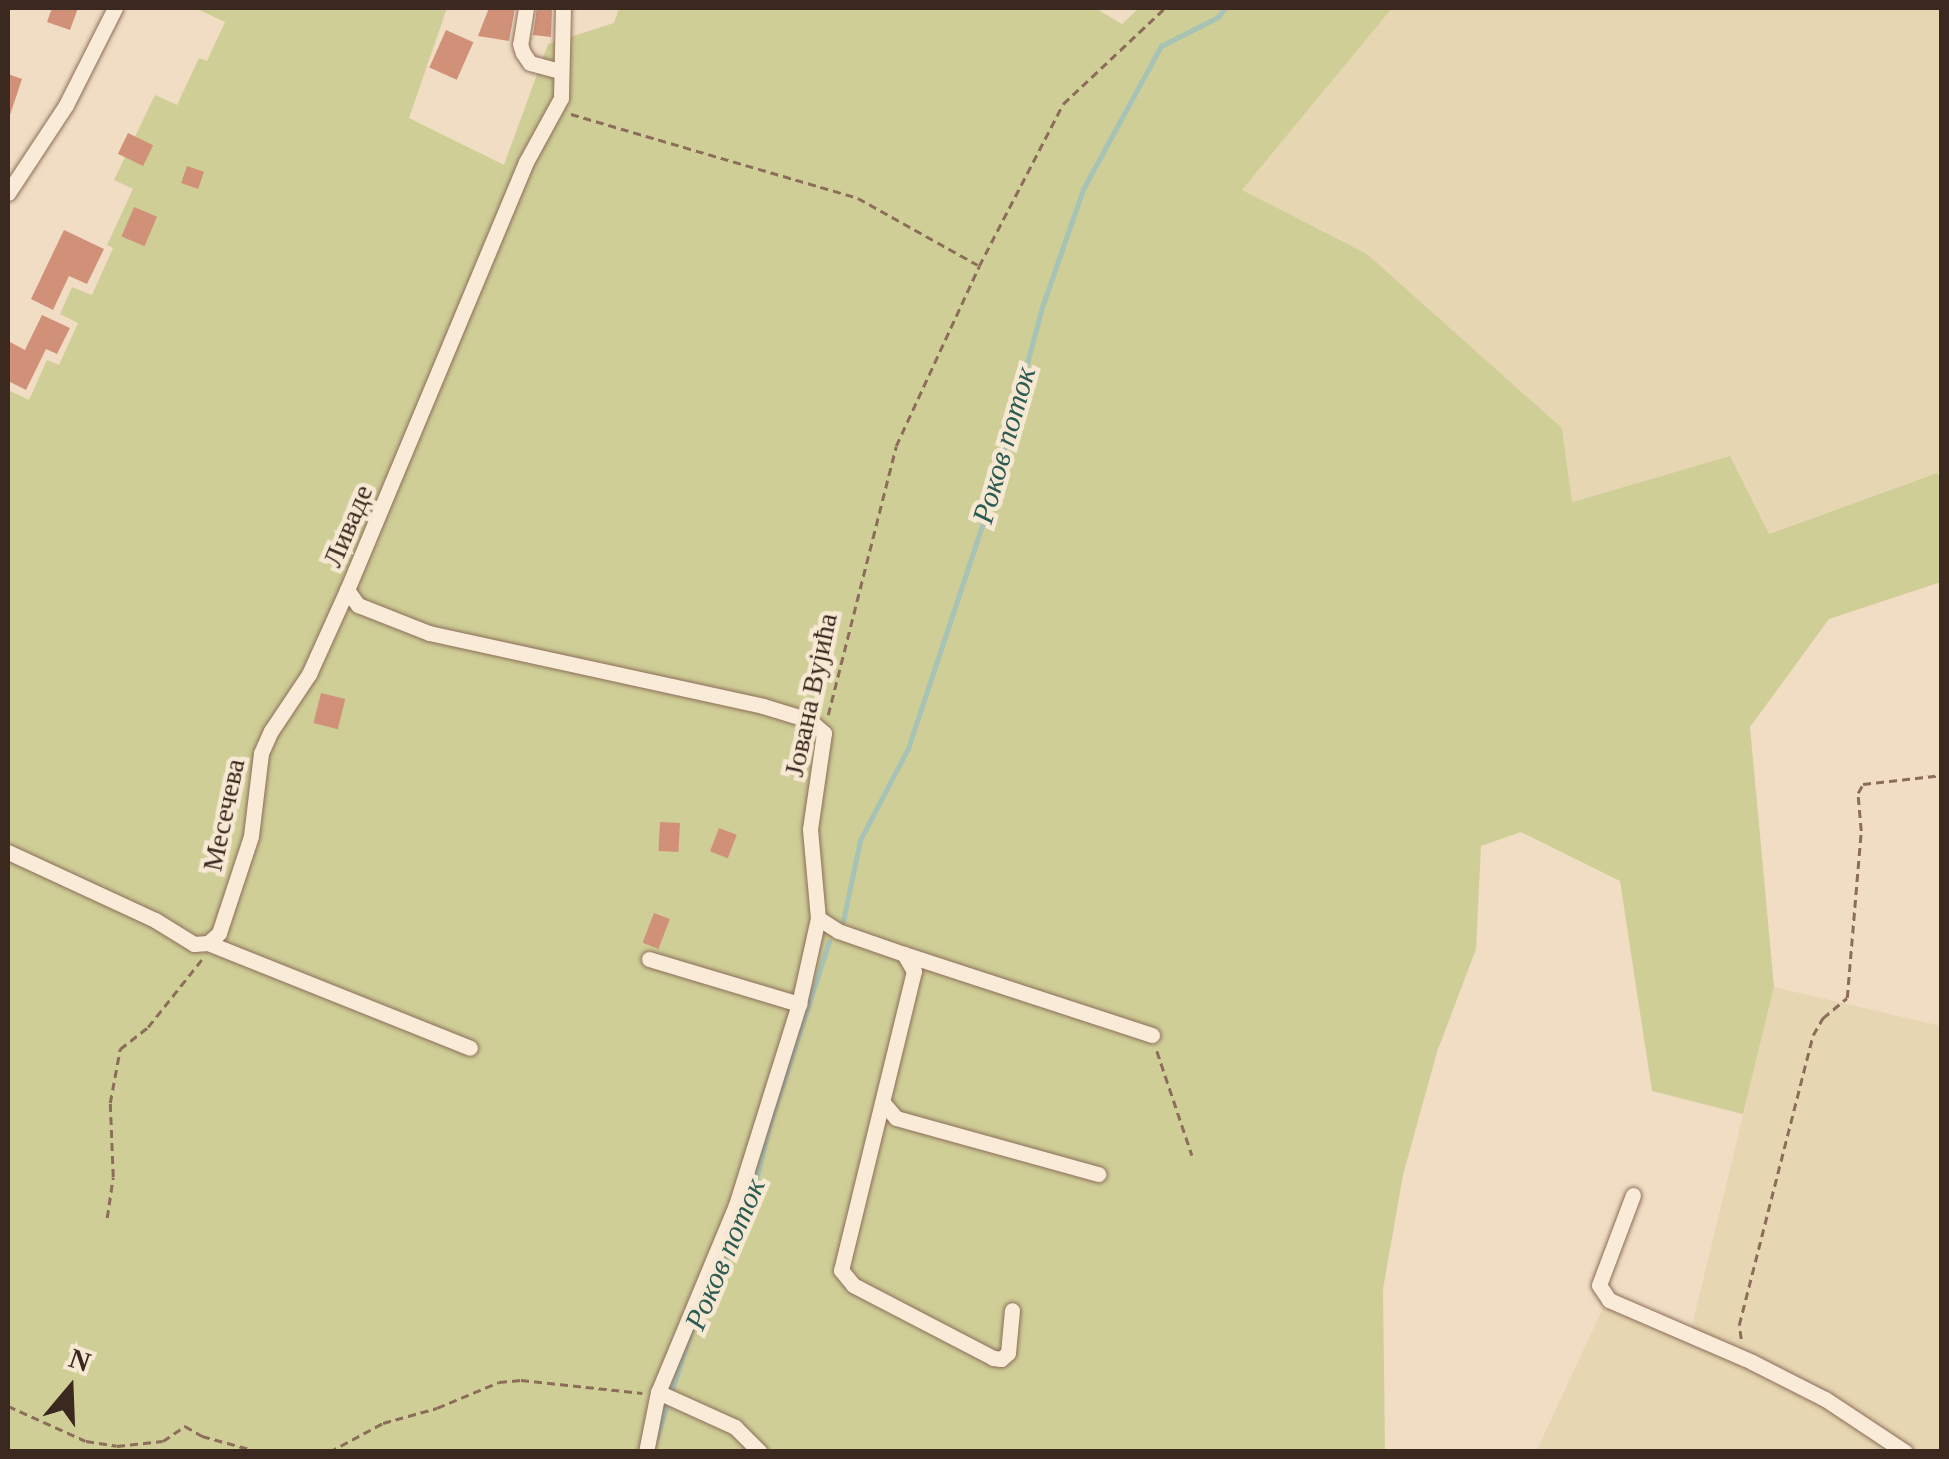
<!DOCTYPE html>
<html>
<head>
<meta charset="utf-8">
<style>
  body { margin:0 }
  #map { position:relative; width:1949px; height:1459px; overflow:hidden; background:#f0ddc4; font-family:Georgia,serif }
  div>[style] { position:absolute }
  .farmland>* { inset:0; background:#e6d6b1 }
  .green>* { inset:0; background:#cfce97 }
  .stream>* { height:5px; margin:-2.5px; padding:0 2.5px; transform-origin:2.5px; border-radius:2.5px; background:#a6c3b6 }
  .building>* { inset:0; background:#d09178; transform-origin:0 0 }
  .path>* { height:2.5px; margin-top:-1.25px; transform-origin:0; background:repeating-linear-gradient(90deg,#8c6d59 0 8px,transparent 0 13px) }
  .roads { filter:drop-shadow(0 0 2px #8c6d59) drop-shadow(0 0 2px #8c6d59) }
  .minor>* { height:15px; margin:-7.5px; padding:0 7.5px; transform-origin:7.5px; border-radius:7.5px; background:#faebd8 }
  span { translate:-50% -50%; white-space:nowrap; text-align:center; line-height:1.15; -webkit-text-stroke:9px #f7e8d4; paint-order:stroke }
  .street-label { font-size:28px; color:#3b281e }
  .water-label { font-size:30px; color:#2c5b52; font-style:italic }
  .frame { position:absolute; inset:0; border:10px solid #3b281e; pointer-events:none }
  .north { position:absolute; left:20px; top:1339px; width:100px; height:100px; -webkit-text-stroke:8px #f7e8d4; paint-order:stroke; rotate:19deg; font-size:28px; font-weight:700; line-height:40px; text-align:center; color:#3b281e }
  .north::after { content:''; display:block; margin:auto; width:35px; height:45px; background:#3b281e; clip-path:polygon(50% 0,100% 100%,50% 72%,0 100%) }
</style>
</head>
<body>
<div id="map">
  <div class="farmland">
    <i style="clip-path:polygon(1392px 8px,1941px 8px,1941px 481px,1936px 473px,1768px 534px,1730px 456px,1571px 502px,1562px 428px,1367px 254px,1242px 190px)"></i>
    <i style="clip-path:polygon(1774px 987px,1941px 1026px,1941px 1451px,1536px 1452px,1603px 1308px,1691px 1330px)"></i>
  </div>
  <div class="green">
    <i style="clip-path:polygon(195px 8px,447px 8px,409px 118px,504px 165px,548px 44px,614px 23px,619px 8px,1095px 8px,1122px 24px,1139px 8px,1392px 8px,1242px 190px,1367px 254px,1562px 428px,1572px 502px,1730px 456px,1769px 534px,1937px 473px,1941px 481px,1941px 582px,1829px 619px,1750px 727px,1774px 987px,1743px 1114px,1652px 1091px,1620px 881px,1521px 832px,1481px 846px,1476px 949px,1437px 1052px,1403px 1175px,1383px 1289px,1385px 1451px,8px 1452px,8px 390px,29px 400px,47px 360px,59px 365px,78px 323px,60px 314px,72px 287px,92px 295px,113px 248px,107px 245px,133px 189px,114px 180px,155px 95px,177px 105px,199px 58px,207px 61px,225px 22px)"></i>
  </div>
  <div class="stream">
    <i style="left:843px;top:921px;width:83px;rotate:-78.1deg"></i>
    <i style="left:860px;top:840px;width:104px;rotate:-62.4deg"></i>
    <i style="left:908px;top:748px;width:256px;rotate:-71.6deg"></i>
    <i style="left:989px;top:505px;width:205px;rotate:-75deg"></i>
    <i style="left:1042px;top:307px;width:125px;rotate:-70.8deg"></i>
    <i style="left:1083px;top:189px;width:163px;rotate:-61.4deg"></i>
    <i style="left:1161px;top:46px;width:64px;rotate:-27deg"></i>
    <i style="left:1218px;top:17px;width:11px;rotate:-52deg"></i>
    <i style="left:696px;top:1321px;width:112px;rotate:-63.4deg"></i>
    <i style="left:746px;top:1221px;width:97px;rotate:-76.3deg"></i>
    <i style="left:769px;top:1127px;width:195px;rotate:-72.1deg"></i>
    <i style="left:656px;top:1439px;width:114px;rotate:-72deg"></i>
  </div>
  <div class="building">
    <i style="clip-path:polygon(52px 8px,78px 8px,70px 30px,47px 22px)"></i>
    <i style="clip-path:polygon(489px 8px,515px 8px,509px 41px,478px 36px)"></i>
    <i style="clip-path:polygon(537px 8px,552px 8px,551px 37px,533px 35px)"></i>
    <i style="left:446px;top:30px;width:30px;height:41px;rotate:24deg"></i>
    <i style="clip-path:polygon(8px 74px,22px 79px,10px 115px,8px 115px)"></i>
    <i style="left:128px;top:133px;width:28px;height:23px;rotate:26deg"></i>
    <i style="left:187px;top:166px;width:18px;height:18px;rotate:19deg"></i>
    <i style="left:134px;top:207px;width:25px;height:32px;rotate:23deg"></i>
    <i style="clip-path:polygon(64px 230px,104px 249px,87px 284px,69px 276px,53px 310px,31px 299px)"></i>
    <i style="clip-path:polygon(42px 315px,70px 328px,57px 354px,46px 349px,26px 390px,8px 381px,8px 341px,25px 350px)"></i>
    <i style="left:321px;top:693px;width:25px;height:31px;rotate:14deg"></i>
    <i style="left:660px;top:822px;width:20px;height:29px;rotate:3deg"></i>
    <i style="left:719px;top:828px;width:19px;height:25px;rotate:21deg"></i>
    <i style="left:654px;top:913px;width:17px;height:32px;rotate:21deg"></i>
  </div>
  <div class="path">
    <i style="left:571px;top:114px;width:299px;rotate:16.3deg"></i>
    <i style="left:858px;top:198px;width:137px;rotate:29.2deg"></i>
    <i style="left:828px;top:715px;width:277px;rotate:-75.8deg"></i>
    <i style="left:896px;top:446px;width:198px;rotate:-65.2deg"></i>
    <i style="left:979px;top:266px;width:182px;rotate:-62.6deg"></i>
    <i style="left:1063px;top:104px;width:140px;rotate:-43.3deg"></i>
    <i style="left:1157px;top:1051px;width:110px;rotate:71.4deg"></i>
    <i style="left:107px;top:1218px;width:41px;rotate:-81.7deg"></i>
    <i style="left:113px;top:1177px;width:74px;rotate:-92.3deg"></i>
    <i style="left:110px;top:1103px;width:55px;rotate:-79.5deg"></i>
    <i style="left:120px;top:1049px;width:36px;rotate:-38deg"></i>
    <i style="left:148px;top:1027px;width:87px;rotate:-51.5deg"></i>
    <i style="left:1741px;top:1339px;width:14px;rotate:-98deg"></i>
    <i style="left:1739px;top:1325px;width:299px;rotate:-75.7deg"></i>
    <i style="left:1813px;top:1035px;width:20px;rotate:-60deg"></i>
    <i style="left:1823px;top:1018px;width:31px;rotate:-40deg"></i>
    <i style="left:1847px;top:998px;width:168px;rotate:-85.2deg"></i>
    <i style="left:1861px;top:831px;width:38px;rotate:-95deg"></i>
    <i style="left:1858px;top:793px;width:10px;rotate:-61deg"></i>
    <i style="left:1863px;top:784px;width:80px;rotate:-6.5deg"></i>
    <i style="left:8px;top:1406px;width:85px;rotate:24.2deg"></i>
    <i style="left:86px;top:1441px;width:31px;rotate:9deg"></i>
    <i style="left:117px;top:1446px;width:46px;rotate:-6.2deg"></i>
    <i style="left:163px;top:1441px;width:27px;rotate:-34deg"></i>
    <i style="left:185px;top:1426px;width:20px;rotate:30deg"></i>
    <i style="left:202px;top:1436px;width:60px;rotate:15.4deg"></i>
    <i style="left:329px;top:1452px;width:61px;rotate:-28.2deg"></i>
    <i style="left:383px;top:1423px;width:56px;rotate:-15.5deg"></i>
    <i style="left:437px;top:1408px;width:67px;rotate:-22.8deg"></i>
    <i style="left:499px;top:1382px;width:22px;rotate:-5deg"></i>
    <i style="left:521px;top:1380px;width:122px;rotate:6.1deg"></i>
  </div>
  <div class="roads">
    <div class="minor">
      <i style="left:526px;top:8px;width:36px;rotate:99deg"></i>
      <i style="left:520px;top:44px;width:9px;rotate:72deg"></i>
      <i style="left:523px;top:53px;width:12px;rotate:55deg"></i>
      <i style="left:530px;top:63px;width:30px;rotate:15deg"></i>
      <i style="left:563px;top:8px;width:90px;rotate:91.3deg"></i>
      <i style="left:561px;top:98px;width:73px;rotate:118.7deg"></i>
      <i style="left:526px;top:162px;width:464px;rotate:112.7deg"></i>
      <i style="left:347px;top:590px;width:19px;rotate:54deg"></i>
      <i style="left:358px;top:605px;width:76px;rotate:21.5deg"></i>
      <i style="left:429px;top:633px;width:342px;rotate:12.3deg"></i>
      <i style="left:763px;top:706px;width:48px;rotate:16.9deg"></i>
      <i style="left:809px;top:720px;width:20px;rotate:41deg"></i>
      <i style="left:824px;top:733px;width:97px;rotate:98.3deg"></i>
      <i style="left:810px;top:829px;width:89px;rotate:84.9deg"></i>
      <i style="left:818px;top:918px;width:88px;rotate:102.5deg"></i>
      <i style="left:799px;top:1004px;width:211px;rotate:107.4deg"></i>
      <i style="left:736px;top:1205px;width:203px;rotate:112.6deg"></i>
      <i style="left:658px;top:1392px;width:61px;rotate:101.3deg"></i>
      <i style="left:8px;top:193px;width:105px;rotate:-56.6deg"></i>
      <i style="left:66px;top:105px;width:109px;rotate:-63.2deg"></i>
      <i style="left:8px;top:852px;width:162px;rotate:24.8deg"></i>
      <i style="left:155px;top:920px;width:46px;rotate:31.6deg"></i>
      <i style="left:194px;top:944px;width:14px;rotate:-4deg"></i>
      <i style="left:208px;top:943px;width:15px;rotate:-42deg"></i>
      <i style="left:219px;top:933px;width:102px;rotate:-71.7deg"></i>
      <i style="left:251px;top:836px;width:84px;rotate:-83.1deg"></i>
      <i style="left:261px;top:753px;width:24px;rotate:-66deg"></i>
      <i style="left:271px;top:731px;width:69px;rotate:-56.3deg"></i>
      <i style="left:309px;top:674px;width:92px;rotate:-65.7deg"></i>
      <i style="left:818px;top:918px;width:24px;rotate:33deg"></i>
      <i style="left:838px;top:931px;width:70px;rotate:19.2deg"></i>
      <i style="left:904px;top:954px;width:20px;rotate:60deg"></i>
      <i style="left:914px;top:971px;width:308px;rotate:103.7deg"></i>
      <i style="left:841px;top:1270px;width:19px;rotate:51deg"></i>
      <i style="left:853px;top:1285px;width:158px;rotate:27.5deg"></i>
      <i style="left:993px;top:1358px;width:8px;rotate:7deg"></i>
      <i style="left:1001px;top:1359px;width:9px;rotate:-41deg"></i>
      <i style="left:1008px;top:1353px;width:43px;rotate:-84.7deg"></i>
      <i style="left:208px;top:943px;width:282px;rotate:21.8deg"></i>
      <i style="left:904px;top:954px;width:261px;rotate:18.1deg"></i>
      <i style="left:649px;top:959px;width:157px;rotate:16.7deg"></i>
      <i style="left:884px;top:1104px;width:18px;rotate:49deg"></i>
      <i style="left:896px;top:1118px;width:210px;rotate:15.5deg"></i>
      <i style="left:1633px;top:1195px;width:96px;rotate:110.7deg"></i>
      <i style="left:1599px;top:1285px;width:18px;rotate:56deg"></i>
      <i style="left:1609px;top:1300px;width:156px;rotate:23.4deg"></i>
      <i style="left:1752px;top:1362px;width:82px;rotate:26.9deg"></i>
      <i style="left:1825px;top:1399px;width:96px;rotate:33.5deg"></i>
      <i style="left:658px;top:1392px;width:85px;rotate:24.4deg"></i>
      <i style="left:735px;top:1427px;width:35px;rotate:45deg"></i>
    </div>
  </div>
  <div class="street-label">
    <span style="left:348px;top:526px;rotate:-67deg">Ливаде</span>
    <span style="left:811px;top:695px;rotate:-78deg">Јована Вујића</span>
    <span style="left:224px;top:815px;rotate:-78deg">Месечева</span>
  </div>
  <div class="water-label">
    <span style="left:1004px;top:445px;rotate:-74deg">Роков поток</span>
    <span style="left:725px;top:1254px;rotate:-67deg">Роков поток</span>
  </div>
  <div class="frame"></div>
  <div class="north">N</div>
</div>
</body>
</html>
